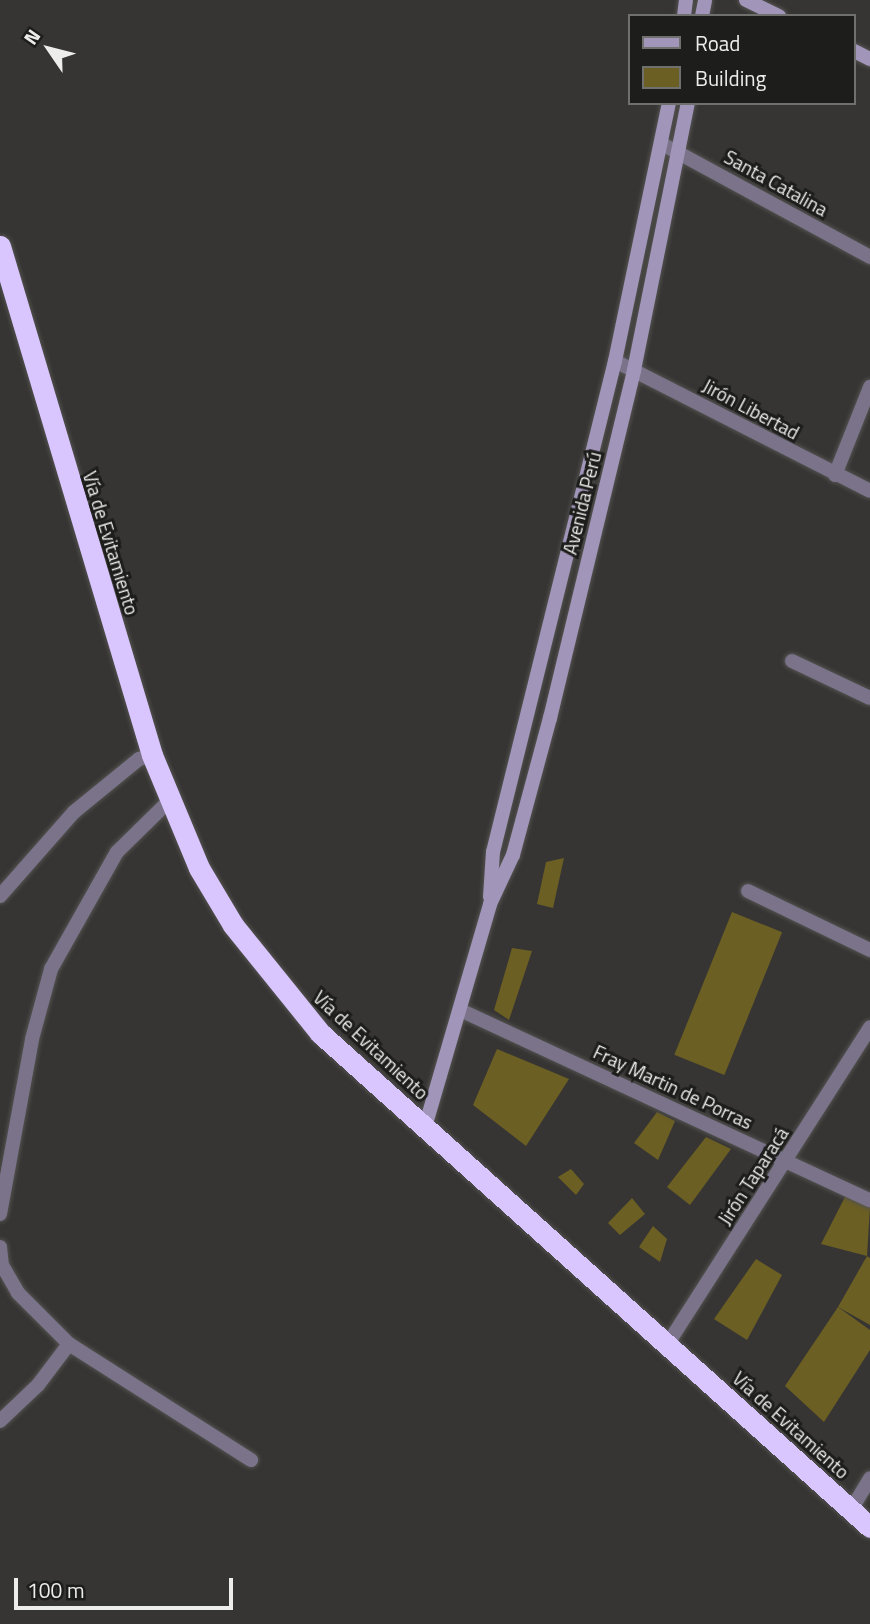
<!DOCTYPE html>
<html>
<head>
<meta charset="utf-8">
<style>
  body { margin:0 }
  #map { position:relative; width:870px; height:1624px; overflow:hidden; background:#363533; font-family:"Titillium Web",sans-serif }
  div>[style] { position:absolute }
  .building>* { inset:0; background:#6c5f23; transform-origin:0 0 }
  .roads { filter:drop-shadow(0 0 2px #535250) drop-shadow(0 0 2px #535250) }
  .street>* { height:14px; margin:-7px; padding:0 7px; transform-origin:7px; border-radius:7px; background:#7a738a }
  .secondary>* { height:14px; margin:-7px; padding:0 7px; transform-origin:7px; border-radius:7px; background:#a195b9 }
  .highway>* { height:21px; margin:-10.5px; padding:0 10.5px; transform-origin:10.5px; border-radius:10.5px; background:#dac6ff }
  span { translate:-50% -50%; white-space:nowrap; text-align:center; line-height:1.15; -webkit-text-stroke:6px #1d1d1c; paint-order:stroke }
  .street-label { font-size:19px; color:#ededeb }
  .legend { position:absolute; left:628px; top:14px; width:228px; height:91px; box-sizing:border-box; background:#1d1d1c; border:2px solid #70706f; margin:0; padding:9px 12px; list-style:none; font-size:21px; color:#ededeb }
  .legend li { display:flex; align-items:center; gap:14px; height:35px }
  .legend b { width:35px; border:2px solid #70706f }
  .north { position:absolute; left:14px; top:14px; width:70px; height:70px; -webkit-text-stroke:5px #1d1d1c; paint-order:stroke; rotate:305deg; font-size:19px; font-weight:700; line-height:28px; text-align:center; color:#ededeb }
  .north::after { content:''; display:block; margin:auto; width:24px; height:32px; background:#ededeb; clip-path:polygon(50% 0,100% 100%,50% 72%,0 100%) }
  .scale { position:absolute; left:14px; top:1578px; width:219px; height:32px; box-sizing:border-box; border:4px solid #ededeb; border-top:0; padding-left:9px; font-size:21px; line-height:24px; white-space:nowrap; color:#ededeb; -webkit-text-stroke:5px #1d1d1c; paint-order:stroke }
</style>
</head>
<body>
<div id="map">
  <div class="building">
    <i style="clip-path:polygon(564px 858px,553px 908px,537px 904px,546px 862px)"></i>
    <i style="left:732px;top:912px;width:54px;height:154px;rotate:22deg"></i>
    <i style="clip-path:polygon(512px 948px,532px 951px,509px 1020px,494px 1010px)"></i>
    <i style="clip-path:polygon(497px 1049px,569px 1079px,526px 1146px,473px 1105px)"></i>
    <i style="clip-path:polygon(657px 1112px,675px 1121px,658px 1160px,634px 1143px)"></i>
    <i style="clip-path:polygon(706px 1137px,731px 1149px,690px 1205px,667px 1187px)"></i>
    <i style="clip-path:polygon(571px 1169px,584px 1184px,576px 1195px,558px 1177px)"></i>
    <i style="clip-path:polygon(847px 1193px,870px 1207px,867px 1256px,821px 1244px)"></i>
    <i style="clip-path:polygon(632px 1198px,645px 1214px,620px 1235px,608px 1223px)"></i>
    <i style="clip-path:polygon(653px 1226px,667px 1239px,660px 1262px,639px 1247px)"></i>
    <i style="clip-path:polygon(867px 1256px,870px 1258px,870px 1325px,838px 1307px)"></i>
    <i style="clip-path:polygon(756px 1259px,782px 1275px,747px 1340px,714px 1319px)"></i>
    <i style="clip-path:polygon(838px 1307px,870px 1330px,870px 1350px,824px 1422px,785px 1386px)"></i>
  </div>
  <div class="roads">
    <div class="street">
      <i style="left:662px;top:144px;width:237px;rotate:28.5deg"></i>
      <i style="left:615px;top:361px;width:286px;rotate:27deg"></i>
      <i style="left:835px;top:475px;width:95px;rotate:-68.3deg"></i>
      <i style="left:792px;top:661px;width:86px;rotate:25.4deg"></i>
      <i style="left:748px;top:891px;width:136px;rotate:25.8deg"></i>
      <i style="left:0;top:896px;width:112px;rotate:-48.6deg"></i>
      <i style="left:74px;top:812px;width:84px;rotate:-39.2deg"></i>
      <i style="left:139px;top:759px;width:14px;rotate:-17deg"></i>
      <i style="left:460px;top:1010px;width:452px;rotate:24.9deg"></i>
      <i style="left:0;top:1214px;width:178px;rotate:-79.6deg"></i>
      <i style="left:32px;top:1039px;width:73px;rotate:-74.8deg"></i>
      <i style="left:51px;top:969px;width:134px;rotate:-60.6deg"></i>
      <i style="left:117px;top:852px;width:74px;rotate:-44.5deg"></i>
      <i style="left:0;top:1247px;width:18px;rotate:84deg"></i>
      <i style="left:2px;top:1265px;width:32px;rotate:60deg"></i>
      <i style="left:18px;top:1293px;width:72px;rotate:45deg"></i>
      <i style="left:69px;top:1344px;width:216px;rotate:32.5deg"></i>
      <i style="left:667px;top:1345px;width:377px;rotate:-57.4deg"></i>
      <i style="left:0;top:1421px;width:52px;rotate:-43.5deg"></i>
      <i style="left:38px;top:1385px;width:51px;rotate:-52.9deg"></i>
      <i style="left:851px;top:1510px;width:37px;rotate:-59deg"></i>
    </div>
    <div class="secondary">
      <i style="left:746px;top:0;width:37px;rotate:26deg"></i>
      <i style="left:684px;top:16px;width:16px;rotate:-83deg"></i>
      <i style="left:702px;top:16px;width:16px;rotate:-79deg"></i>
      <i style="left:854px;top:51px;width:18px;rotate:27deg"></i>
      <i style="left:490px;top:897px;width:45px;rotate:-86.2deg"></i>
      <i style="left:493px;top:852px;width:506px;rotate:-76.05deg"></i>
      <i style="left:615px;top:361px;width:264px;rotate:-78.2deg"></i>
      <i style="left:425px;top:1127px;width:232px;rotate:-73.7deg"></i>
      <i style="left:490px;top:904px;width:54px;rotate:-64.9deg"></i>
      <i style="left:513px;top:855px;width:142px;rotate:-74.9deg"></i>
      <i style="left:550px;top:718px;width:358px;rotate:-76.4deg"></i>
      <i style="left:634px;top:370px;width:272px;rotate:-78.6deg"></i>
    </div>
    <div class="highway">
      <i style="left:0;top:246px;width:531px;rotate:73.37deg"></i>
      <i style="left:152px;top:755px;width:122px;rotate:67.4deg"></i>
      <i style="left:199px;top:868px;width:66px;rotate:59.2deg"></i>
      <i style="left:233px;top:925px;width:139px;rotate:51.1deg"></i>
      <i style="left:320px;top:1033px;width:739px;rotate:41.93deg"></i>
    </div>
  </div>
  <div class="street-label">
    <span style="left:776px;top:183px;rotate:29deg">Santa Catalina</span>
    <span style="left:751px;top:409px;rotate:28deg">Jirón Libertad</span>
    <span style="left:582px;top:503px;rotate:-76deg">Avenida Perú</span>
    <span style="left:111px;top:543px;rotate:73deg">Vía de Evitamiento</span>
    <span style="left:371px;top:1045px;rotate:43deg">Vía de Evitamiento</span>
    <span style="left:673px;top:1087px;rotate:25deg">Fray Martin de Porras</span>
    <span style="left:753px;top:1176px;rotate:-57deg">Jirón Taparacá</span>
    <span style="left:791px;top:1425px;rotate:42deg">Vía de Evitamiento</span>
  </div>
  <ul class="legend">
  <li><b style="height:9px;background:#a195b9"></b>Road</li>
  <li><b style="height:19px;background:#6c5f23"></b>Building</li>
  </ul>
  <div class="north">N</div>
  <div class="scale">100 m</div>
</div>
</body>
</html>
